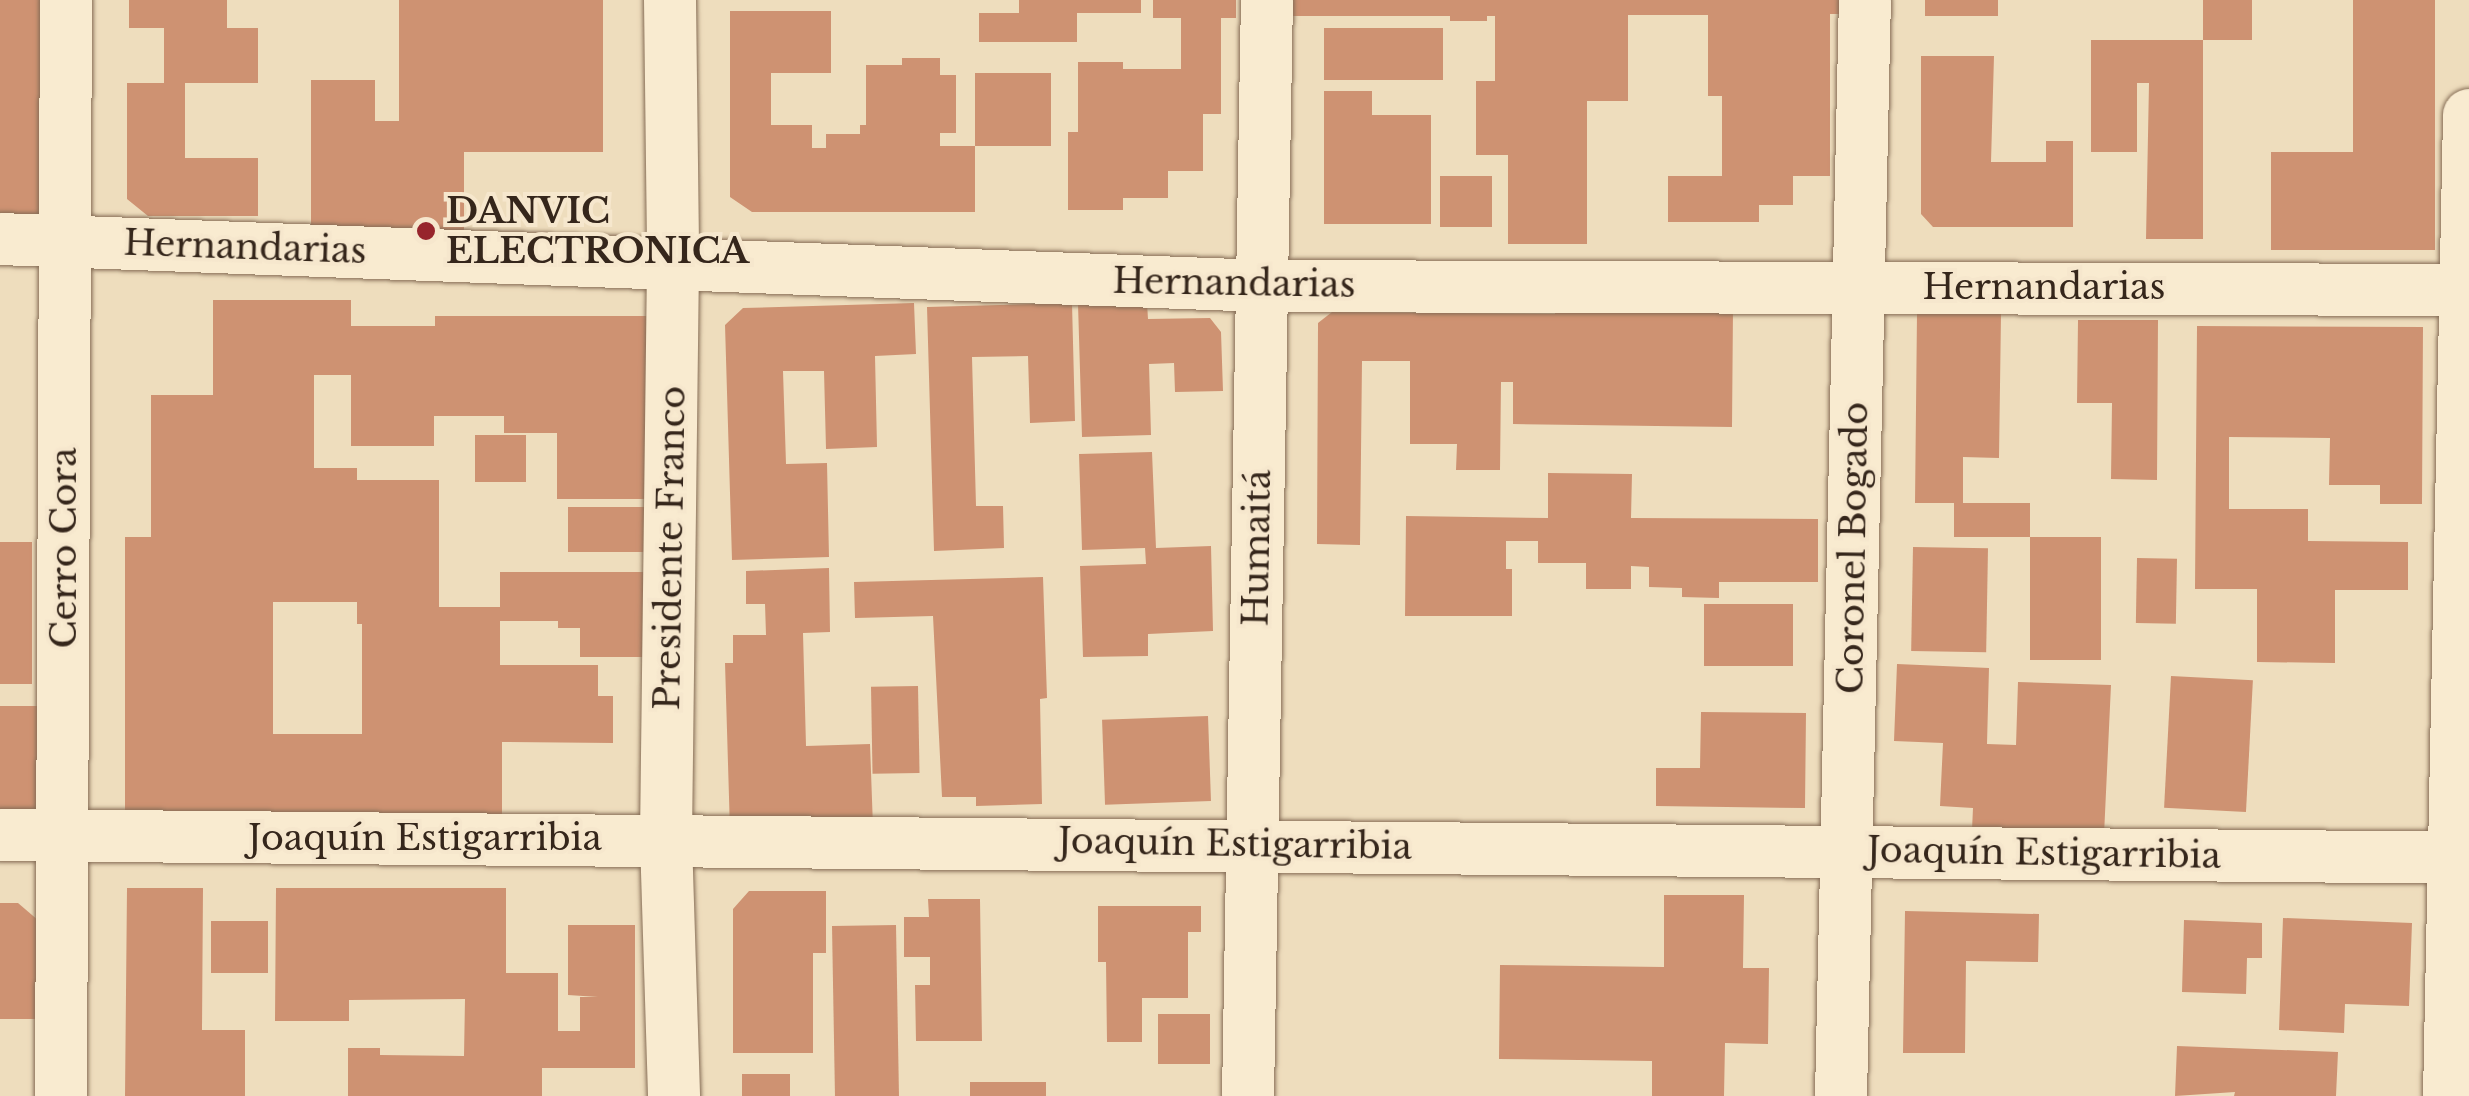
<!DOCTYPE html>
<html>
<head>
<meta charset="utf-8">
<style>
  body { margin:0 }
  #map { position:relative; width:2469px; height:1096px; overflow:hidden; background:#eeddbd; font-family:"Libre Baskerville",serif }
  div>[style] { position:absolute }
  .building>* { inset:0; background:#ce9272; transform-origin:0 0 }
  .roads { filter:drop-shadow(0 0 2px #866d56) drop-shadow(0 0 2px #866d56) }
  .street>* { height:52px; margin:-26px; padding:0 26px; transform-origin:26px; border-radius:26px; background:#f9ebd0 }
  .dots>* { width:28px; height:28px; translate:-50% -50%; box-sizing:border-box; border:5px solid #f6e7cd; border-radius:50% }
  span { translate:-50% -50%; white-space:nowrap; text-align:center; line-height:1.15; -webkit-text-stroke:8px #f6e7cd; paint-order:stroke }
  .poi-label { font-size:35px; color:#35261b; font-weight:700 }
  .left { translate:0 -50%; text-align:left }
  .street-label { font-size:35px; color:#35261b }
</style>
</head>
<body>
<div id="map">
  <div class="building">
    <i style="clip-path:polygon(0 0,52px 0,52px 204px,38px 215px,0 215px)"></i>
    <i style="clip-path:polygon(129px 0,227px 0,227px 28px,258px 28px,258px 83px,185px 83px,185px 158px,258px 158px,258px 216px,148px 216px,127px 199px,127px 83px,164px 83px,164px 28px,129px 28px)"></i>
    <i style="clip-path:polygon(399px 0,603px 0,603px 152px,464px 152px,464px 233px,311px 233px,311px 80px,375px 80px,375px 121px,399px 121px)"></i>
    <i style="clip-path:polygon(1019px 0,1141px 0,1141px 13px,1077px 13px,1077px 42px,979px 42px,979px 13px,1019px 13px)"></i>
    <i style="clip-path:polygon(1153px 0,1236px 0,1236px 18px,1221px 18px,1221px 114px,1203px 114px,1203px 171px,1168px 171px,1168px 198px,1123px 198px,1123px 210px,1068px 210px,1068px 132px,1078px 132px,1078px 62px,1123px 62px,1123px 69px,1181px 69px,1181px 18px,1153px 18px)"></i>
    <i style="clip-path:polygon(1287px 0,1846px 0,1845px 14px,1830px 14px,1830px 176px,1793px 176px,1793px 205px,1759px 205px,1759px 222px,1668px 222px,1668px 176px,1722px 176px,1722px 96px,1708px 96px,1708px 15px,1628px 15px,1628px 101px,1587px 101px,1587px 244px,1508px 244px,1508px 155px,1476px 155px,1476px 81px,1495px 81px,1495px 16px,1487px 16px,1487px 21px,1450px 21px,1450px 16px,1286px 16px)"></i>
    <i style="left:1925px;top:0;width:73px;height:16px"></i>
    <i style="left:2203px;top:0;width:49px;height:40px"></i>
    <i style="clip-path:polygon(2353px 0,2435px 0,2435px 250px,2271px 250px,2271px 152px,2353px 152px)"></i>
    <i style="clip-path:polygon(730px 11px,831px 11px,831px 73px,771px 73px,771px 125px,812px 125px,812px 148px,826px 148px,826px 134px,860px 134px,860px 125px,866px 125px,866px 65px,902px 65px,902px 58px,940px 58px,940px 75px,956px 75px,956px 133px,940px 133px,940px 146px,975px 146px,975px 212px,752px 212px,730px 197px)"></i>
    <i style="left:1324px;top:28px;width:119px;height:52px"></i>
    <i style="clip-path:polygon(2091px 40px,2203px 40px,2203px 239px,2146px 239px,2149px 83px,2137px 83px,2137px 152px,2091px 152px)"></i>
    <i style="clip-path:polygon(1921px 56px,1994px 56px,1991px 162px,2046px 162px,2046px 141px,2073px 141px,2073px 227px,1933px 227px,1921px 214px)"></i>
    <i style="left:975px;top:73px;width:76px;height:73px"></i>
    <i style="clip-path:polygon(1324px 91px,1372px 91px,1372px 115px,1431px 115px,1431px 224px,1324px 224px)"></i>
    <i style="left:1440px;top:176px;width:52px;height:51px"></i>
    <i style="clip-path:polygon(evenodd,213px 300px,351px 300px,351px 326px,435px 326px,435px 316px,650px 316px,650px 499px,557px 499px,557px 433px,504px 433px,504px 416px,434px 416px,434px 446px,351px 446px,351px 375px,314px 375px,314px 468px,357px 468px,357px 480px,439px 480px,439px 607px,500px 607px,500px 572px,650px 572px,650px 657px,580px 657px,580px 628px,558px 628px,558px 621px,500px 621px,500px 665px,598px 665px,598px 696px,613px 696px,613px 743px,502px 742px,502px 818px,125px 816px,125px 537px,151px 537px,151px 395px,213px 395px,213px 300px,273px 602px,357px 602px,357px 624px,362px 624px,362px 734px,273px 734px,273px 602px)"></i>
    <i style="clip-path:polygon(914px 303px,916px 354px,875px 356px,877px 447px,826px 449px,824px 371px,783px 371px,786px 464px,827px 463px,829px 557px,732px 560px,725px 325px,743px 308px)"></i>
    <i style="clip-path:polygon(1072px 303px,1075px 421px,1030px 423px,1028px 356px,972px 357px,976px 506px,1003px 506px,1004px 548px,934px 551px,927px 307px)"></i>
    <i style="clip-path:polygon(1147px 303px,1148px 319px,1210px 318px,1221px 332px,1223px 391px,1175px 392px,1174px 363px,1149px 364px,1151px 435px,1082px 437px,1078px 304px)"></i>
    <i style="clip-path:polygon(1555px 308px,1733px 309px,1732px 427px,1513px 424px,1513px 382px,1501px 382px,1500px 470px,1456px 470px,1457px 444px,1410px 444px,1410px 361px,1362px 361px,1360px 545px,1317px 544px,1318px 323px,1332px 312px,1555px 314px)"></i>
    <i style="clip-path:polygon(1917px 313px,2001px 314px,1999px 458px,1963px 457px,1963px 503px,2030px 503px,2030px 537px,1954px 537px,1954px 503px,1915px 503px)"></i>
    <i style="clip-path:polygon(2078px 320px,2158px 320px,2157px 480px,2111px 479px,2112px 403px,2077px 403px)"></i>
    <i style="clip-path:polygon(2197px 326px,2423px 327px,2422px 504px,2380px 504px,2380px 485px,2329px 485px,2330px 438px,2229px 437px,2229px 509px,2308px 509px,2308px 541px,2408px 542px,2408px 590px,2335px 590px,2335px 663px,2257px 662px,2257px 589px,2195px 589px)"></i>
    <i style="left:475px;top:435px;width:51px;height:47px"></i>
    <i style="clip-path:polygon(1152px 452px,1156px 548px,1211px 546px,1213px 631px,1148px 634px,1148px 656px,1083px 657px,1080px 566px,1146px 564px,1145px 548px,1082px 550px,1079px 454px)"></i>
    <i style="clip-path:polygon(1548px 473px,1632px 474px,1631px 518px,1818px 519px,1818px 582px,1719px 582px,1719px 598px,1682px 597px,1682px 588px,1649px 587px,1649px 567px,1631px 566px,1631px 589px,1586px 589px,1586px 563px,1538px 563px,1538px 541px,1506px 541px,1506px 569px,1512px 569px,1512px 616px,1405px 616px,1406px 516px,1548px 518px)"></i>
    <i style="left:568px;top:507px;width:84px;height:45px"></i>
    <i style="left:2030px;top:537px;width:71px;height:123px"></i>
    <i style="left:0;top:542px;width:32px;height:142px"></i>
    <i style="left:1913px;top:547px;width:75px;height:104px;rotate:1deg"></i>
    <i style="left:2137px;top:558px;width:40px;height:65px;rotate:1deg"></i>
    <i style="clip-path:polygon(829px 568px,830px 632px,803px 633px,806px 746px,870px 744px,873px 827px,730px 831px,725px 663px,733px 663px,733px 635px,766px 635px,765px 604px,746px 604px,746px 571px)"></i>
    <i style="clip-path:polygon(1043px 577px,1047px 698px,1040px 699px,1042px 804px,976px 806px,976px 797px,942px 797px,933px 616px,855px 618px,854px 582px)"></i>
    <i style="left:1704px;top:604px;width:89px;height:62px"></i>
    <i style="clip-path:polygon(1897px 664px,1989px 668px,1987px 744px,2016px 745px,2018px 682px,2111px 685px,2104px 835px,1972px 830px,1973px 808px,1940px 806px,1943px 743px,1894px 741px)"></i>
    <i style="left:2171px;top:676px;width:82px;height:132px;rotate:3deg"></i>
    <i style="left:918px;top:686px;width:87px;height:47px;rotate:89deg"></i>
    <i style="left:0;top:706px;width:41px;height:109px"></i>
    <i style="clip-path:polygon(1701px 712px,1806px 713px,1805px 808px,1656px 806px,1656px 768px,1700px 768px)"></i>
    <i style="left:1208px;top:716px;width:85px;height:106px;rotate:88deg"></i>
    <i style="clip-path:polygon(127px 888px,203px 888px,202px 1030px,245px 1030px,245px 1096px,125px 1096px)"></i>
    <i style="clip-path:polygon(276px 888px,506px 888px,506px 973px,558px 973px,558px 1031px,580px 1031px,580px 997px,598px 997px,568px 995px,568px 925px,635px 925px,635px 1068px,542px 1068px,542px 1096px,348px 1096px,348px 1048px,380px 1048px,380px 1055px,464px 1056px,465px 999px,349px 1000px,349px 1021px,275px 1021px)"></i>
    <i style="clip-path:polygon(749px 891px,826px 891px,826px 953px,813px 953px,813px 1053px,733px 1053px,733px 909px)"></i>
    <i style="clip-path:polygon(1664px 895px,1744px 895px,1743px 968px,1769px 968px,1768px 1044px,1725px 1043px,1724px 1096px,1652px 1096px,1652px 1061px,1499px 1059px,1500px 965px,1664px 967px)"></i>
    <i style="clip-path:polygon(928px 899px,980px 899px,982px 1041px,916px 1041px,915px 985px,930px 985px,930px 957px,904px 957px,904px 917px,929px 917px)"></i>
    <i style="clip-path:polygon(0 903px,18px 903px,39px 921px,39px 1019px,0 1019px)"></i>
    <i style="clip-path:polygon(1098px 906px,1201px 906px,1201px 932px,1188px 932px,1188px 998px,1142px 998px,1142px 1042px,1107px 1042px,1106px 962px,1098px 962px)"></i>
    <i style="clip-path:polygon(1905px 911px,2039px 914px,2038px 962px,1966px 961px,1965px 1053px,1903px 1053px)"></i>
    <i style="clip-path:polygon(2283px 918px,2412px 923px,2409px 1006px,2345px 1004px,2344px 1033px,2279px 1030px)"></i>
    <i style="clip-path:polygon(2184px 920px,2262px 923px,2262px 958px,2247px 958px,2246px 994px,2182px 992px)"></i>
    <i style="left:211px;top:921px;width:57px;height:52px"></i>
    <i style="left:896px;top:925px;width:171px;height:64px;rotate:89deg"></i>
    <i style="left:1210px;top:1014px;width:50px;height:52px;rotate:90deg"></i>
    <i style="clip-path:polygon(2177px 1046px,2338px 1052px,2336px 1096px,2234px 1096px,2235px 1092px,2175px 1096px)"></i>
    <i style="left:790px;top:1074px;width:22px;height:48px;rotate:90deg"></i>
    <i style="left:1046px;top:1082px;width:14px;height:76px;rotate:90deg"></i>
  </div>
  <div class="roads">
    <div class="street">
      <i style="left:670px;top:0;width:264px;rotate:89.3deg"></i>
      <i style="left:673px;top:264px;width:576px;rotate:90.7deg"></i>
      <i style="left:666px;top:840px;width:256px;rotate:88.2deg"></i>
      <i style="left:0;top:239px;width:1263px;rotate:2.13deg"></i>
      <i style="left:1262px;top:286px;width:1207px;rotate:0.19deg"></i>
      <i style="left:0;top:835px;width:2469px;rotate:0.53deg"></i>
      <i style="left:61px;top:1096px;width:1096px;rotate:-89.74deg"></i>
      <i style="left:1248px;top:1096px;width:1096px;rotate:-89.01deg"></i>
      <i style="left:1841px;top:1096px;width:1096px;rotate:-88.75deg"></i>
      <i style="left:2449px;top:1096px;width:981px;rotate:-88.83deg"></i>
    </div>
  </div>
  <div class="dots">
    <i style="left:426px;top:231px;background:#97252c"></i>
  </div>
  <div class="poi-label">
    <span class="left" style="left:446px;top:231px">DANVIC<br>ELECTRONICA</span>
  </div>
  <div class="street-label">
    <span style="left:245px;top:247px;rotate:2deg">Hernandarias</span>
    <span style="left:1234px;top:283px;rotate:1deg">Hernandarias</span>
    <span style="left:2044px;top:287px">Hernandarias</span>
    <span style="left:64px;top:548px;rotate:-90deg">Cerro Cora</span>
    <span style="left:670px;top:548px;rotate:-89deg">Presidente Franco</span>
    <span style="left:1257px;top:548px;rotate:-89deg">Humaitá</span>
    <span style="left:1853px;top:548px;rotate:-89deg">Coronel Bogado</span>
    <span style="left:425px;top:838px">Joaquín Estigarribia</span>
    <span style="left:1235px;top:844px;rotate:1deg">Joaquín Estigarribia</span>
    <span style="left:2044px;top:853px;rotate:1deg">Joaquín Estigarribia</span>
  </div>
</div>
</body>
</html>
